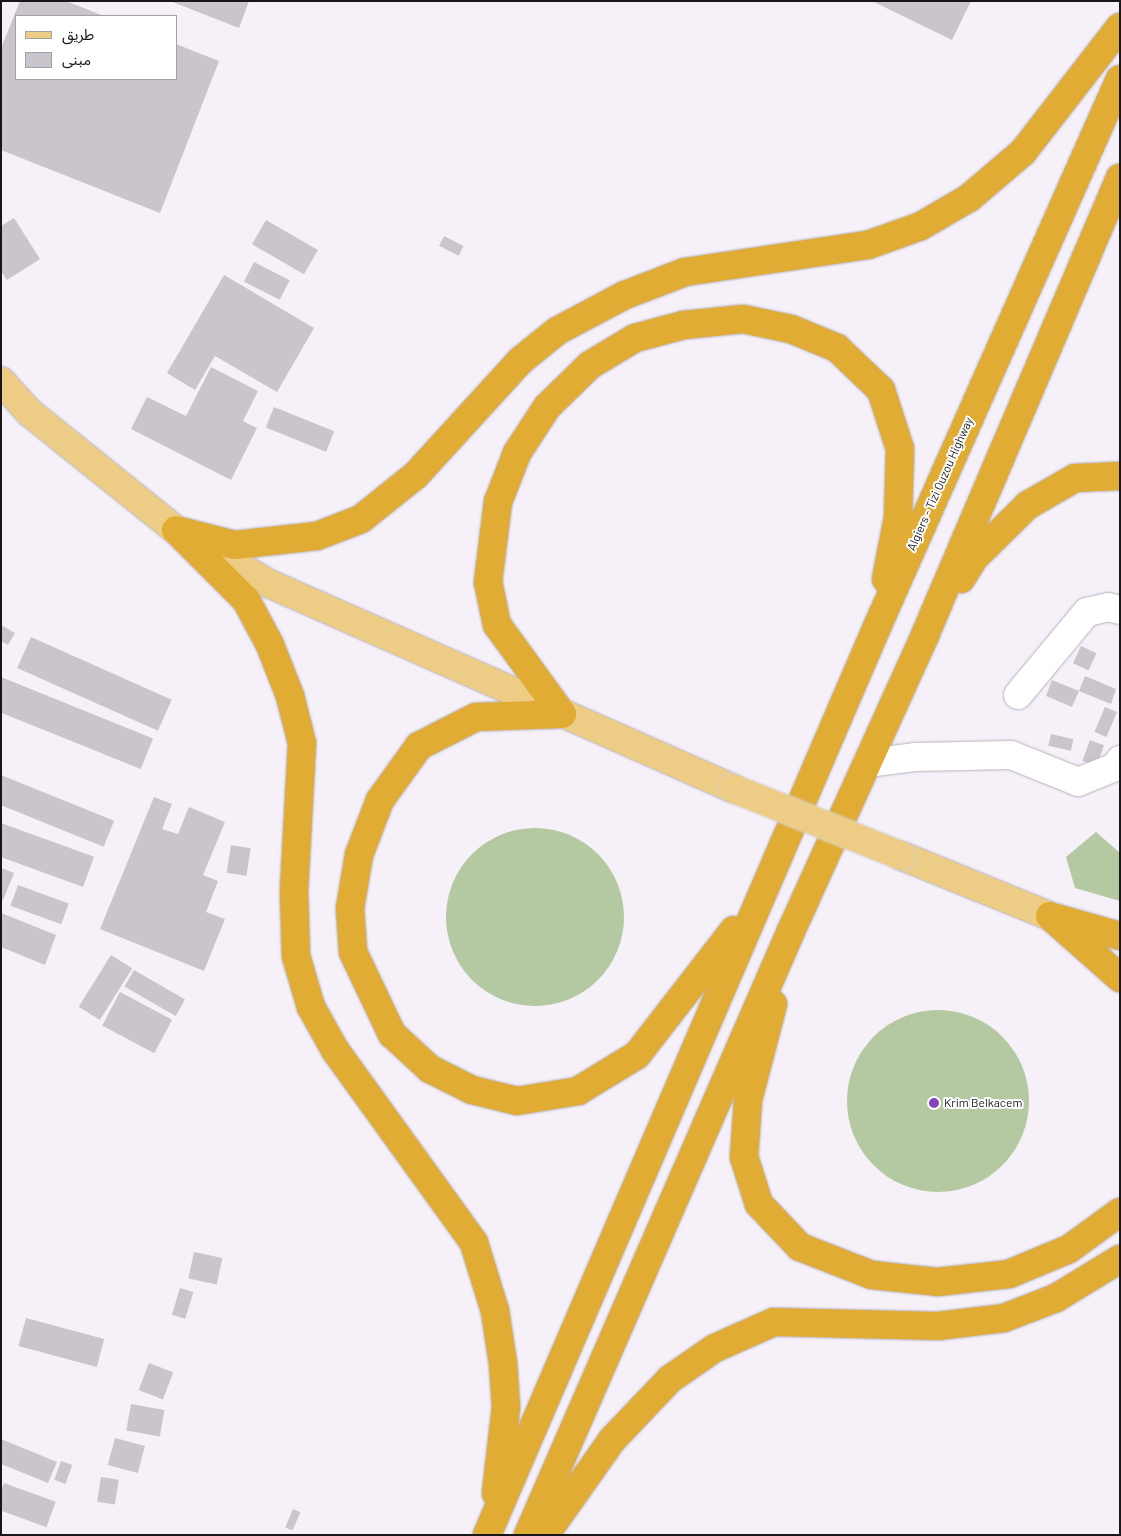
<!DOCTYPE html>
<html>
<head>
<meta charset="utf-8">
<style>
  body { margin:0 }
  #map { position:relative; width:1121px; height:1536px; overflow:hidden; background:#f6f0f9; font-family:Barlow,"Noto Sans Arabic",sans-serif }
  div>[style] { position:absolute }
  .green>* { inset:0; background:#b4c9a1 }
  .round { border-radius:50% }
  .building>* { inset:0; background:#cac4cc; transform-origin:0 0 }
  .roads { filter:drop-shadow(0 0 1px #b7b2ba) drop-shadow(0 0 1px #b7b2ba) }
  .minor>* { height:28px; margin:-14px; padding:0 14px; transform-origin:14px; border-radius:14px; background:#fff }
  .major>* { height:28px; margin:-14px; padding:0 14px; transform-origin:14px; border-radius:14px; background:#edcd85 }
  .highway>* { height:28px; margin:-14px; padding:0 14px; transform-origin:14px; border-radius:14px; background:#e1ac33 }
  .bridges { filter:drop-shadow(0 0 1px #d1d0d1) drop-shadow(0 0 1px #d1d0d1) }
  .major-bridge>* { height:28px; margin:-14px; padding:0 14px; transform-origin:14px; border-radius:14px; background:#edcd85 }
  .dots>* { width:14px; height:14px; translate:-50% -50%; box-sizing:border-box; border:2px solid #fff; border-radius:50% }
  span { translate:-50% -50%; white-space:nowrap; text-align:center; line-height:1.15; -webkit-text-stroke:4px #fff; paint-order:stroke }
  .street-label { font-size:12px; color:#181619 }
  .poi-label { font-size:12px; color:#181619 }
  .left { translate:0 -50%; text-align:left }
  .frame { position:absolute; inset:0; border:2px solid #181619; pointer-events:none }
  .legend { position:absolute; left:15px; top:15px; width:162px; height:65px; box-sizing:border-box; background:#fff; border:1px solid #a3a2a3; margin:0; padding:6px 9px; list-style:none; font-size:15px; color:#181619 }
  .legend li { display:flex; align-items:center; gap:10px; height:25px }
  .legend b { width:25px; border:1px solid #a3a2a3 }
</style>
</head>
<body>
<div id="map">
  <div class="green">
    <i class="round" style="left:446px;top:828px;width:178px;height:178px"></i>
    <i style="clip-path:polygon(1096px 832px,1120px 853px,1120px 901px,1075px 888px,1066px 857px)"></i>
    <i class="round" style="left:847px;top:1010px;width:182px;height:182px"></i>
  </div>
  <div class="building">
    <i style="clip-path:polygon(20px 1px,66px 1px,104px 16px,16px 16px,16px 79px,176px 79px,176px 44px,219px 61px,160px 213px,1px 150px,1px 48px)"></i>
    <i style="clip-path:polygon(170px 1px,249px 1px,239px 28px)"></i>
    <i style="clip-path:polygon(872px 1px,971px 1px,952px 40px)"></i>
    <i style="clip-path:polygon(14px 218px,40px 259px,7px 280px,1px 271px,1px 226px)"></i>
    <i style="left:266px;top:220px;width:60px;height:28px;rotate:30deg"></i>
    <i style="left:444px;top:236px;width:22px;height:11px;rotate:27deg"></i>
    <i style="left:254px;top:262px;width:40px;height:22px;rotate:27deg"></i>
    <i style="clip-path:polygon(224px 275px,314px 328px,277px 392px,215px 356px,195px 390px,167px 373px)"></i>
    <i style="clip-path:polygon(211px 367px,258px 391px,243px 421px,257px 428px,231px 480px,131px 429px,147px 397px,186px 416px)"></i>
    <i style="left:274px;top:407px;width:65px;height:22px;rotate:22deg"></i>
    <i style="clip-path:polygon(1px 625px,15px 633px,8px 645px,1px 641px)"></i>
    <i style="left:31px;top:637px;width:154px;height:34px;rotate:24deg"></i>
    <i style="left:1081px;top:646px;width:17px;height:19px;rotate:25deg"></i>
    <i style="clip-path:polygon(1085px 676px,1116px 689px,1111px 704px,1079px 691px,1072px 707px,1046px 696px,1052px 680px,1079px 691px)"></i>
    <i style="left:1px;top:677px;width:164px;height:33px;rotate:22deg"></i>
    <i style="left:1105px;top:707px;width:13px;height:27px;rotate:23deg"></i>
    <i style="left:1051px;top:734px;width:23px;height:12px;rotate:13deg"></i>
    <i style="left:1090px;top:740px;width:15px;height:22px;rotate:20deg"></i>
    <i style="left:1px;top:775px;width:122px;height:28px;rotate:22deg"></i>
    <i style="clip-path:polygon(154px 797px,172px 804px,162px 829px,178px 834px,189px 807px,225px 822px,203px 875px,218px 881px,206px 912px,225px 919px,204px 971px,100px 929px)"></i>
    <i style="left:1px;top:823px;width:99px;height:32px;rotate:20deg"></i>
    <i style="left:231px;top:845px;width:20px;height:28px;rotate:9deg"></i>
    <i style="clip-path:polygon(1px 868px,14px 873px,3px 900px,1px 900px)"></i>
    <i style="left:18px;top:885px;width:54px;height:22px;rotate:20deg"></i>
    <i style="clip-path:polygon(1px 913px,56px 935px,45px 965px,1px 947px)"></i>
    <i style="left:111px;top:955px;width:25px;height:61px;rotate:32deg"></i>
    <i style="left:134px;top:970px;width:59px;height:19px;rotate:30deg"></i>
    <i style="left:120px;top:992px;width:59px;height:38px;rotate:28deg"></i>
    <i style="left:194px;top:1252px;width:29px;height:27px;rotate:12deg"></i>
    <i style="left:180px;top:1288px;width:14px;height:28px;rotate:17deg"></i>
    <i style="left:26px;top:1318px;width:81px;height:29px;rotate:15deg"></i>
    <i style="left:149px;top:1363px;width:26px;height:29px;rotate:21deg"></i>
    <i style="left:131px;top:1404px;width:34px;height:27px;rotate:10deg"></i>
    <i style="left:115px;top:1438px;width:31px;height:28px;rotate:15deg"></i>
    <i style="clip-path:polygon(1px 1439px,57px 1462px,48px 1483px,1px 1464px)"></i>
    <i style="left:61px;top:1461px;width:12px;height:20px;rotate:20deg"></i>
    <i style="left:101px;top:1477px;width:18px;height:25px;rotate:9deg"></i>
    <i style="left:4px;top:1483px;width:55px;height:27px;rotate:20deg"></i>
    <i style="left:293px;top:1509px;width:8px;height:20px;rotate:23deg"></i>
  </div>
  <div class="roads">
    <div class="minor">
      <i style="left:1018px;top:695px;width:108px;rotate:-50.3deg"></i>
      <i style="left:1087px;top:612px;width:22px;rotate:-13deg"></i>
      <i style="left:1108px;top:607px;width:12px;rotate:14deg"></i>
      <i style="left:867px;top:763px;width:48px;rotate:-7.1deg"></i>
      <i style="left:915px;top:757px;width:96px;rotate:-1.2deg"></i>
      <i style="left:1011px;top:755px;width:72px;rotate:21.9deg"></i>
      <i style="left:1078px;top:782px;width:40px;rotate:-22deg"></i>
      <i style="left:1115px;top:767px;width:9px;rotate:-54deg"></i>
    </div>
    <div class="major">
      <i style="left:1px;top:381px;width:42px;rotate:47.9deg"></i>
      <i style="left:29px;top:412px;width:189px;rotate:38.8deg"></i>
      <i style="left:176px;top:530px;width:108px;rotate:29.9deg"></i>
      <i style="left:270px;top:584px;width:505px;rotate:23.82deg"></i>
      <i style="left:902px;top:856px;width:183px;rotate:22.1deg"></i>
    </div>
    <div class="highway">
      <i style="left:176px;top:530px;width:61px;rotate:14.3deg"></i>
      <i style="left:235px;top:545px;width:82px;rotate:-6.3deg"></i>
      <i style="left:317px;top:536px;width:47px;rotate:-21.1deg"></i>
      <i style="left:361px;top:519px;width:70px;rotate:-38.7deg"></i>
      <i style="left:416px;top:475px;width:154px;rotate:-47.6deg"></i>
      <i style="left:520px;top:361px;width:48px;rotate:-39deg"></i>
      <i style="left:557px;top:331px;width:77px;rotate:-27.9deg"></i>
      <i style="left:625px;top:295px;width:64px;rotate:-21deg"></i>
      <i style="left:685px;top:272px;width:185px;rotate:-8.4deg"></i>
      <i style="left:868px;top:245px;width:56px;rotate:-19.7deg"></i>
      <i style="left:921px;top:226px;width:56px;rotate:-30.3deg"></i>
      <i style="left:969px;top:198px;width:71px;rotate:-40.4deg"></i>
      <i style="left:1023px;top:152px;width:158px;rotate:-52.2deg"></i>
      <i style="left:177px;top:531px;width:98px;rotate:45deg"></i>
      <i style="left:246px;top:600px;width:51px;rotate:61.9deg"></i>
      <i style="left:270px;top:645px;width:55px;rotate:68.6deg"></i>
      <i style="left:290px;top:696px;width:49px;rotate:75.7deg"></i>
      <i style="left:302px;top:743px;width:149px;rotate:93.1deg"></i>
      <i style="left:294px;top:892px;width:64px;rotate:88.2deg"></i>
      <i style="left:296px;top:956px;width:53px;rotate:73.6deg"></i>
      <i style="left:311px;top:1007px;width:49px;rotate:60.8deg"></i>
      <i style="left:335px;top:1050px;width:238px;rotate:54.2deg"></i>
      <i style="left:474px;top:1243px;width:71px;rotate:72.8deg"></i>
      <i style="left:495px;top:1311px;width:53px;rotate:81.3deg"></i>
      <i style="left:503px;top:1363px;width:44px;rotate:86.1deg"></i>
      <i style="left:506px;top:1407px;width:87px;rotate:96.6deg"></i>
      <i style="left:961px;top:579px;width:26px;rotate:-58deg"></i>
      <i style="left:975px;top:557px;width:74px;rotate:-44.5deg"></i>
      <i style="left:1028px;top:505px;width:54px;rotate:-29.9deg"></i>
      <i style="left:1075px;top:478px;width:45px;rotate:-2.5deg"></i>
      <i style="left:562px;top:714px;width:110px;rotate:-126.1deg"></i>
      <i style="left:497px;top:625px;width:44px;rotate:-101.8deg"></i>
      <i style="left:488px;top:582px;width:81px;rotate:-82.9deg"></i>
      <i style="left:498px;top:502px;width:53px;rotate:-68.8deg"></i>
      <i style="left:517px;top:453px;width:55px;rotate:-56.9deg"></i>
      <i style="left:547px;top:407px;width:60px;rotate:-44.3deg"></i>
      <i style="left:590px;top:365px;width:52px;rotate:-31deg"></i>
      <i style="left:635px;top:338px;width:51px;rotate:-14.9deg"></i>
      <i style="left:684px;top:325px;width:59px;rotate:-5.8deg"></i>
      <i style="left:743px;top:319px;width:49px;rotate:11.8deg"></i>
      <i style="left:791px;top:329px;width:50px;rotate:22.4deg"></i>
      <i style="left:837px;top:348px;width:61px;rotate:43.7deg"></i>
      <i style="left:881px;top:390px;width:62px;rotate:72.1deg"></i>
      <i style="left:900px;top:449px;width:69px;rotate:91.7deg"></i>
      <i style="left:898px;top:518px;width:62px;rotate:101.1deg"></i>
      <i style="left:562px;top:714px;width:86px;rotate:178deg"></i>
      <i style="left:476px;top:717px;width:64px;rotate:153deg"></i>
      <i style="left:419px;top:746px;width:67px;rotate:125.8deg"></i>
      <i style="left:380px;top:800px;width:59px;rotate:110.9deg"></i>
      <i style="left:359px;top:855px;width:54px;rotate:99.6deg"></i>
      <i style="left:350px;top:908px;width:44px;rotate:86.1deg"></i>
      <i style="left:353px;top:952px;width:91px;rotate:64.6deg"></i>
      <i style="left:392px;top:1034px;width:52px;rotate:42.6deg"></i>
      <i style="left:430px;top:1069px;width:47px;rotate:26.6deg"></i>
      <i style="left:472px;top:1090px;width:46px;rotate:13.7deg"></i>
      <i style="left:517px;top:1101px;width:62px;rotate:-9.3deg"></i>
      <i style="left:578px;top:1091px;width:69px;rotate:-31.4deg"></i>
      <i style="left:637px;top:1055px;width:158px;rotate:-52.2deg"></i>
      <i style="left:1050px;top:916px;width:94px;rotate:41.5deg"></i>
      <i style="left:1056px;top:918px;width:66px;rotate:15.7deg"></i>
      <i style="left:773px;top:1004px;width:99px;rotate:104.6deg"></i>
      <i style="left:748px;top:1100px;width:57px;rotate:94deg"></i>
      <i style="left:744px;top:1157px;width:49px;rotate:72.3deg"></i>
      <i style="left:759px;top:1204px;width:59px;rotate:46.4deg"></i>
      <i style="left:800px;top:1247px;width:77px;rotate:21.3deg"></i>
      <i style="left:872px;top:1275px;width:65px;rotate:6.1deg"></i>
      <i style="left:937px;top:1282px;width:72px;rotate:-6.3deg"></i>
      <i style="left:1009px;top:1274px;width:65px;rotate:-22.6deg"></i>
      <i style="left:1069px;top:1249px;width:63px;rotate:-36deg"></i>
      <i style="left:487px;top:1535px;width:988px;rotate:-66.76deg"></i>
      <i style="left:877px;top:627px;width:599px;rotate:-66.09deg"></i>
      <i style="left:528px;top:1535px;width:659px;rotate:-66.47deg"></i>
      <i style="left:791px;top:931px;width:325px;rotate:-65.6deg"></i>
      <i style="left:925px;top:635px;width:497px;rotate:-66.9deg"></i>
      <i style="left:545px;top:1535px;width:116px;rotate:-54.8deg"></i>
      <i style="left:612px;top:1440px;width:84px;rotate:-46.4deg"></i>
      <i style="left:670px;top:1379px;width:55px;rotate:-34.6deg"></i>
      <i style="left:715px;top:1348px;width:64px;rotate:-23.8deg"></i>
      <i style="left:774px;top:1322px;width:164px;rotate:1.4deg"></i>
      <i style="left:938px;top:1326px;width:66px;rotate:-6.9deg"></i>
      <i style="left:1004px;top:1318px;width:56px;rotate:-21deg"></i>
      <i style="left:1056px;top:1298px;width:75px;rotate:-31.4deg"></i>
    </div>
  </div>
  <div class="bridges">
    <div class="major-bridge">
      <i style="left:732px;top:788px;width:183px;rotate:21.8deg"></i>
    </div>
  </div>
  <div class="dots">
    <i style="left:934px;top:1103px;background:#8644b8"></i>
  </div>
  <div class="street-label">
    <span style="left:940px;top:484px;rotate:-66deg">Algiers - Tizi Ouzou Highway</span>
  </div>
  <div class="poi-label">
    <span class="left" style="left:944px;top:1103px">Krim Belkacem</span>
  </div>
  <div class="frame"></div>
  <ul class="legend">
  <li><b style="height:6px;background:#edcd85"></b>طريق</li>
  <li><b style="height:14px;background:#cac4cc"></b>مبنى</li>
  </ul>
</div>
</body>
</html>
